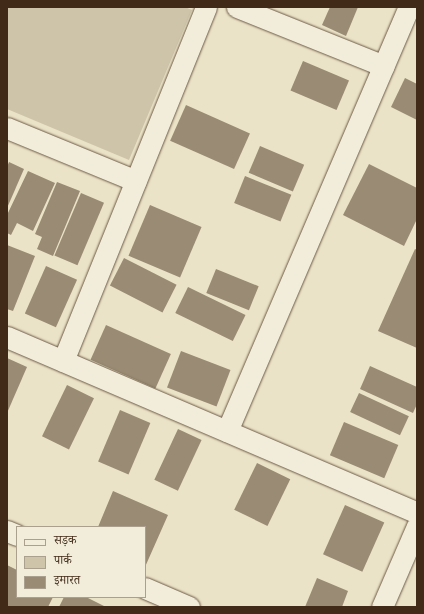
<!DOCTYPE html>
<html>
<head>
<meta charset="utf-8">
<style>
  body { margin:0 }
  #map { position:relative; width:424px; height:614px; overflow:hidden; background:#ebe3c8; font-family:"IM FELL Great Primer","Noto Serif Devanagari",serif }
  div>[style] { position:absolute }
  .green>* { inset:0; background:#cec4aa }
  .building>* { inset:0; background:#998b74; transform-origin:0 0 }
  .roads { filter:drop-shadow(0 0 1px #6c5944) drop-shadow(0 0 1px #6c5944) }
  .minor>* { height:21px; margin:-10.5px; padding:0 10.5px; transform-origin:10.5px; border-radius:10.5px; background:#f2eddb }
  span { translate:-50% -50%; white-space:nowrap; text-align:center; line-height:1.15; -webkit-text-stroke:3.5px #f2eddb; paint-order:stroke }
  .frame { position:absolute; inset:0; border:8px solid #412b18; pointer-events:none }
  .legend { position:absolute; left:16px; top:526px; width:130px; height:72px; box-sizing:border-box; background:#f2eddb; border:1px solid #ab9f8d; margin:0; padding:5px 7px; list-style:none; font-size:12px; color:#412b18 }
  .legend li { display:flex; align-items:center; gap:8px; height:20px }
  .legend b { width:20px; border:1px solid #ab9f8d }
</style>
</head>
<body>
<div id="map">
  <div class="green">
    <i style="clip-path:polygon(7px 7px,185px 7px,192px 10px,129px 160px,7px 109px)"></i>
  </div>
  <div class="building">
    <i style="clip-path:polygon(330px 7px,358px 7px,346px 36px,322px 25px)"></i>
    <i style="left:303px;top:61px;width:50px;height:32px;rotate:23deg"></i>
    <i style="clip-path:polygon(405px 78px,417px 84px,417px 120px,391px 107px)"></i>
    <i style="left:186px;top:105px;width:70px;height:39px;rotate:24deg"></i>
    <i style="left:260px;top:146px;width:48px;height:29px;rotate:23deg"></i>
    <i style="clip-path:polygon(9px 162px,24px 169px,7px 208px,7px 167px)"></i>
    <i style="clip-path:polygon(369px 164px,417px 188px,417px 219px,404px 246px,343px 215px)"></i>
    <i style="clip-path:polygon(28px 171px,55px 183px,33px 231px,17px 223px,11px 235px,7px 233px,7px 215px)"></i>
    <i style="left:245px;top:176px;width:50px;height:29px;rotate:22deg"></i>
    <i style="clip-path:polygon(57px 182px,80px 191px,53px 256px,37px 249px,42px 237px,35px 234px)"></i>
    <i style="left:81px;top:193px;width:25px;height:68px;rotate:23deg"></i>
    <i style="left:150px;top:205px;width:56px;height:55px;rotate:23deg"></i>
    <i style="clip-path:polygon(7px 245px,35px 256px,13px 311px,7px 309px)"></i>
    <i style="clip-path:polygon(415px 249px,417px 250px,417px 348px,378px 331px)"></i>
    <i style="left:124px;top:258px;width:59px;height:31px;rotate:27deg"></i>
    <i style="left:46px;top:266px;width:34px;height:52px;rotate:24deg"></i>
    <i style="left:216px;top:269px;width:46px;height:26px;rotate:22deg"></i>
    <i style="left:188px;top:287px;width:64px;height:29px;rotate:26deg"></i>
    <i style="left:106px;top:325px;width:71px;height:38px;rotate:24deg"></i>
    <i style="left:181px;top:351px;width:53px;height:39px;rotate:21deg"></i>
    <i style="clip-path:polygon(7px 358px,27px 367px,7px 413px)"></i>
    <i style="clip-path:polygon(370px 366px,417px 387px,417px 404px,413px 413px,360px 389px)"></i>
    <i style="left:67px;top:385px;width:30px;height:57px;rotate:26deg"></i>
    <i style="left:359px;top:393px;width:55px;height:21px;rotate:25deg"></i>
    <i style="left:120px;top:410px;width:33px;height:56px;rotate:23deg"></i>
    <i style="left:344px;top:422px;width:59px;height:36px;rotate:23deg"></i>
    <i style="left:178px;top:429px;width:26px;height:56px;rotate:25deg"></i>
    <i style="left:257px;top:463px;width:37px;height:52px;rotate:26deg"></i>
    <i style="clip-path:polygon(113px 491px,168px 515px,145px 567px,145px 527px,98px 527px)"></i>
    <i style="left:345px;top:505px;width:43px;height:54px;rotate:24deg"></i>
    <i style="clip-path:polygon(7px 565px,17px 570px,17px 597px,53px 597px,48px 607px,7px 607px)"></i>
    <i style="clip-path:polygon(317px 578px,348px 591px,342px 607px,305px 607px)"></i>
    <i style="clip-path:polygon(64px 597px,86px 597px,106px 607px,59px 607px)"></i>
  </div>
  <div class="roads">
    <div class="minor">
      <i style="left:237px;top:7px;width:158px;rotate:21.9deg"></i>
      <i style="left:7px;top:128px;width:139px;rotate:22.3deg"></i>
      <i style="left:7px;top:337px;width:446px;rotate:23.2deg"></i>
      <i style="left:63px;top:361px;width:382px;rotate:-68deg"></i>
      <i style="left:227px;top:431px;width:461px;rotate:-66.8deg"></i>
      <i style="left:7px;top:531px;width:11px;rotate:22deg"></i>
      <i style="left:145px;top:588px;width:48px;rotate:23.4deg"></i>
      <i style="left:382px;top:607px;width:88px;rotate:-66.6deg"></i>
    </div>
  </div>
  <div class="frame"></div>
  <ul class="legend">
  <li><b style="height:5px;background:#f2eddb"></b>सड़क</li>
  <li><b style="height:11px;background:#cec4aa"></b>पार्क</li>
  <li><b style="height:11px;background:#998b74"></b>इमारत</li>
  </ul>
</div>
</body>
</html>
